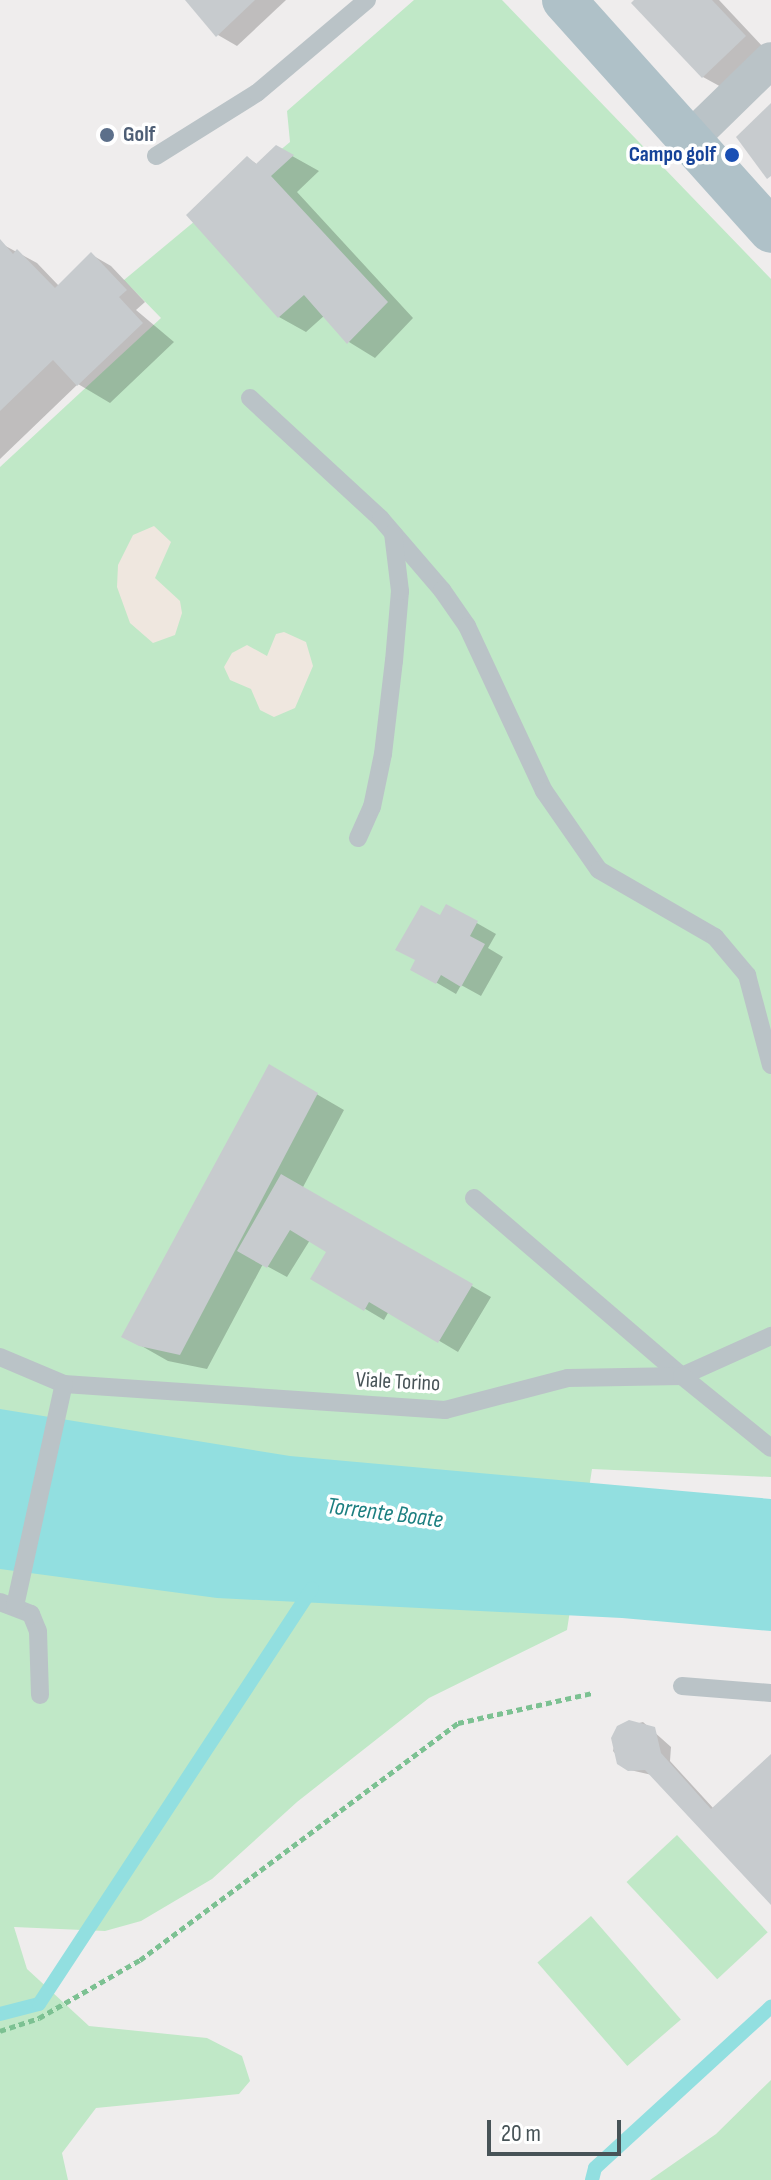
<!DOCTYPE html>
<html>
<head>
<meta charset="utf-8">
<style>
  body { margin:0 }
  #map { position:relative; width:771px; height:2180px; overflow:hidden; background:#efeded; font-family:"Sofia Sans Condensed",sans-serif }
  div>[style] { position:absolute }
  .green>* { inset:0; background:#c0e8c7; transform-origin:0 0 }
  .sand>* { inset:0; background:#efe7df }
  .water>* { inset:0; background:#92dfe0 }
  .shadow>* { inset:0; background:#0003 }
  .stream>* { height:14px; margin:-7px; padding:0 7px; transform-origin:7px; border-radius:7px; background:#92dfe0 }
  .building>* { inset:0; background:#c7cbce }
  .path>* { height:5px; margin-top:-2.5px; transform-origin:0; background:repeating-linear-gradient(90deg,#7cc192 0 6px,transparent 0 10px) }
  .service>* { height:18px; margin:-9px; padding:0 9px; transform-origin:9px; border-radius:9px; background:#bac3c7 }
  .minor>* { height:36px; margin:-18px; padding:0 18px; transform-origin:18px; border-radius:18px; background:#bac3c7 }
  .primary>* { height:44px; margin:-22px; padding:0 22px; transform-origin:22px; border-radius:22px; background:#afc1c8 }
  .dots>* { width:22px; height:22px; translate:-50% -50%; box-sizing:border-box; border:4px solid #fff; border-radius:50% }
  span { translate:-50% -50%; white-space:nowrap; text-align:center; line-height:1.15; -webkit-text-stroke:7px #fff; paint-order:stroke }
  .service-label { font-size:22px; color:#4e5e75; font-weight:700 }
  .left { translate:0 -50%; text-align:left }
  .transit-label { font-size:22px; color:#164399; font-weight:700 }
  .right { translate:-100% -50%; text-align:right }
  .street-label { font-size:22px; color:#475357 }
  .water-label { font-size:24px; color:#1c7f80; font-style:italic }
  .scale { position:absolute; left:487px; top:2120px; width:134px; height:36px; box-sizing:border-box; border:4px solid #475357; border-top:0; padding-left:10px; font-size:24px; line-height:28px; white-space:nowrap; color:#475357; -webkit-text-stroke:6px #fff; paint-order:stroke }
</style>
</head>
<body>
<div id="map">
  <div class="green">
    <i style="clip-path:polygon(414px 0,502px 0,771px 279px,771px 1477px,592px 1469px,567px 1630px,429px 1698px,297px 1802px,212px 1879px,141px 1921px,105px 1931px,14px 1927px,27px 1969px,89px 2026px,207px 2038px,242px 2056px,250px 2081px,239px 2094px,96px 2108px,62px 2153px,68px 2180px,0 2180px,0 467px,161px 318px,124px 280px,290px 142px,287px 111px)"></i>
    <i style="left:677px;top:1835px;width:133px;height:69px;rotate:47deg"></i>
    <i style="left:591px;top:1916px;width:137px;height:71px;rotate:49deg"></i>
    <i style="clip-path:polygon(771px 2080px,771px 2180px,650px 2180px,716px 2134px)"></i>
  </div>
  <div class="sand">
    <i style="clip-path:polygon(154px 526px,171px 542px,155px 578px,180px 601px,182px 613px,175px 635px,153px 643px,130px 623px,117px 587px,118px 565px,133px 535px)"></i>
    <i style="clip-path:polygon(284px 632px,306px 642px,313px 666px,295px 708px,274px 717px,260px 710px,251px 689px,230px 680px,224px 667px,232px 653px,247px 645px,267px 656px,276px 634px)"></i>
  </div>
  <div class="water">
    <i style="clip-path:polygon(0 1409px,290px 1456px,771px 1499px,771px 1631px,622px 1618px,217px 1598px,0 1569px)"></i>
  </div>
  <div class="shadow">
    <i style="clip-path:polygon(189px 0,286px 0,237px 46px,218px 35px)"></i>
    <i style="clip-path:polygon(637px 0,719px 0,764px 48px,723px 88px,703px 77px)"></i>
    <i style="clip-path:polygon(276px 147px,319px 171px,297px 192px,413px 318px,375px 358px,349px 342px,325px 315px,306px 332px,279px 317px,248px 158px,258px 165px)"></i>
    <i style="clip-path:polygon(0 243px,37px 263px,59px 286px,92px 255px,111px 266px,145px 302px,136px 310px,174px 342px,110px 403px,78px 384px,0 459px)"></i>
    <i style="clip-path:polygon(447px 906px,496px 934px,488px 948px,503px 957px,481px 996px,461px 985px,456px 994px,432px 980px,418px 961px)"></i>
    <i style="clip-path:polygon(270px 1067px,344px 1110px,302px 1189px,491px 1297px,458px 1352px,389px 1311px,384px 1320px,313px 1278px,329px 1251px,310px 1240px,287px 1277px,263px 1264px,207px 1369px,168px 1361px,124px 1336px)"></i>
    <i style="clip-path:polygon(643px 1722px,671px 1747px,670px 1761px,714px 1809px,771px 1757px,771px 1902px,652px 1775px,630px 1770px,613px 1751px,619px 1728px)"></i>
  </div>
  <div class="stream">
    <i style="left:0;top:2014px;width:40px;rotate:-14.4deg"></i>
    <i style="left:39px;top:2004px;width:497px;rotate:-56.7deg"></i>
    <i style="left:592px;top:2180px;width:12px;rotate:-76deg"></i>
    <i style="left:595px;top:2168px;width:239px;rotate:-42.5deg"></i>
  </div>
  <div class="building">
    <i style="clip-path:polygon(185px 0,255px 0,216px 37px)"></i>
    <i style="clip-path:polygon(634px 0,712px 0,746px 36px,702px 78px,631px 3px)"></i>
    <i style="clip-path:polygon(771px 103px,771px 176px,767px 179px,736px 137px)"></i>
    <i style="clip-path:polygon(276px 145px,294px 155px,271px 176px,388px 302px,347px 344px,304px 295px,278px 318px,186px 215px,247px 156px,256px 164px)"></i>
    <i style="clip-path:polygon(0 239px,13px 254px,17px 249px,55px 288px,91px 252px,127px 290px,119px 297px,143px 323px,77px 386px,53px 360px,0 411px)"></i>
    <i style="clip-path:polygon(446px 904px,478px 921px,470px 936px,485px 944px,461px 987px,441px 975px,436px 984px,410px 970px,415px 960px,395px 950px,421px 905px,440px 915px)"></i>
    <i style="clip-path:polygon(269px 1064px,318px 1093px,180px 1355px,139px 1346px,121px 1337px)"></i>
    <i style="clip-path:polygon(281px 1174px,473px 1284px,438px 1343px,369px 1302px,364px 1311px,310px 1279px,326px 1252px,290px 1230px,267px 1268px,237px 1251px)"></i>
    <i style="clip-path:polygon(629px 1720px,655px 1727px,661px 1753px,711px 1809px,771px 1754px,771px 1905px,645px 1770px,628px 1771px,617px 1764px,611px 1738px,617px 1726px)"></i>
  </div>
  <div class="path">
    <i style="left:0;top:2031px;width:41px;rotate:-18.4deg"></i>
    <i style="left:39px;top:2018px;width:116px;rotate:-29.9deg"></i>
    <i style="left:140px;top:1960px;width:397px;rotate:-36.7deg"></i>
    <i style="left:458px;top:1723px;width:137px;rotate:-12.6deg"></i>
  </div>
  <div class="service">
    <i style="left:156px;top:156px;width:119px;rotate:-32deg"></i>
    <i style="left:257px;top:93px;width:144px;rotate:-40.2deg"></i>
    <i style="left:250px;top:398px;width:178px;rotate:42.7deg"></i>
    <i style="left:381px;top:519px;width:94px;rotate:49.3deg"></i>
    <i style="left:442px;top:590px;width:44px;rotate:55.2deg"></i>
    <i style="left:467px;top:626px;width:182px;rotate:65deg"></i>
    <i style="left:544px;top:791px;width:96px;rotate:55.2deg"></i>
    <i style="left:599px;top:870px;width:134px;rotate:30deg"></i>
    <i style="left:715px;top:937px;width:50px;rotate:49.9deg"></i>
    <i style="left:747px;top:975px;width:93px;rotate:75.1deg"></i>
    <i style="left:358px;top:838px;width:34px;rotate:-66deg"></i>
    <i style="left:372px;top:807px;width:54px;rotate:-78.3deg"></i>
    <i style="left:383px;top:754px;width:94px;rotate:-83.3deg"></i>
    <i style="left:394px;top:661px;width:70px;rotate:-85.1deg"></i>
    <i style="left:400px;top:591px;width:58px;rotate:-96.9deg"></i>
    <i style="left:474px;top:1198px;width:274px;rotate:40.6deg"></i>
    <i style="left:682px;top:1376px;width:98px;rotate:-24.2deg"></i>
    <i style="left:0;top:1357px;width:69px;rotate:22.9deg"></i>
    <i style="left:64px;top:1384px;width:382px;rotate:3.9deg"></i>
    <i style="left:445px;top:1410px;width:127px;rotate:-14.6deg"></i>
    <i style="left:568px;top:1378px;width:114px;rotate:-1deg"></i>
    <i style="left:682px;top:1376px;width:114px;rotate:39deg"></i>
    <i style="left:0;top:1602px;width:33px;rotate:21deg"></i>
    <i style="left:31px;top:1614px;width:18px;rotate:68deg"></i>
    <i style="left:38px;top:1631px;width:64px;rotate:88.2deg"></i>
    <i style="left:15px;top:1606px;width:227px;rotate:-77.6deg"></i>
    <i style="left:682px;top:1686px;width:89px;rotate:4.5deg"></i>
  </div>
  <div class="minor">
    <i style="left:687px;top:142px;width:117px;rotate:-44.3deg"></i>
  </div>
  <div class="primary">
    <i style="left:564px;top:0;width:310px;rotate:48.1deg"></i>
  </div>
  <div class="dots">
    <i style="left:107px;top:135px;background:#5c6f8a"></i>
    <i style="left:732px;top:155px;background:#1a4fb4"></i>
  </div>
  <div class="service-label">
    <span class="left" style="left:123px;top:135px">Golf</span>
  </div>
  <div class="transit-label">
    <span class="right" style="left:716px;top:155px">Campo golf</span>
  </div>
  <div class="street-label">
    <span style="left:398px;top:1382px;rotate:3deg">Viale Torino</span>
  </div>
  <div class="water-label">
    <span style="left:385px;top:1513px;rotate:7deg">Torrente Boate</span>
  </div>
  <div class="scale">20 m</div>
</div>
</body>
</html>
